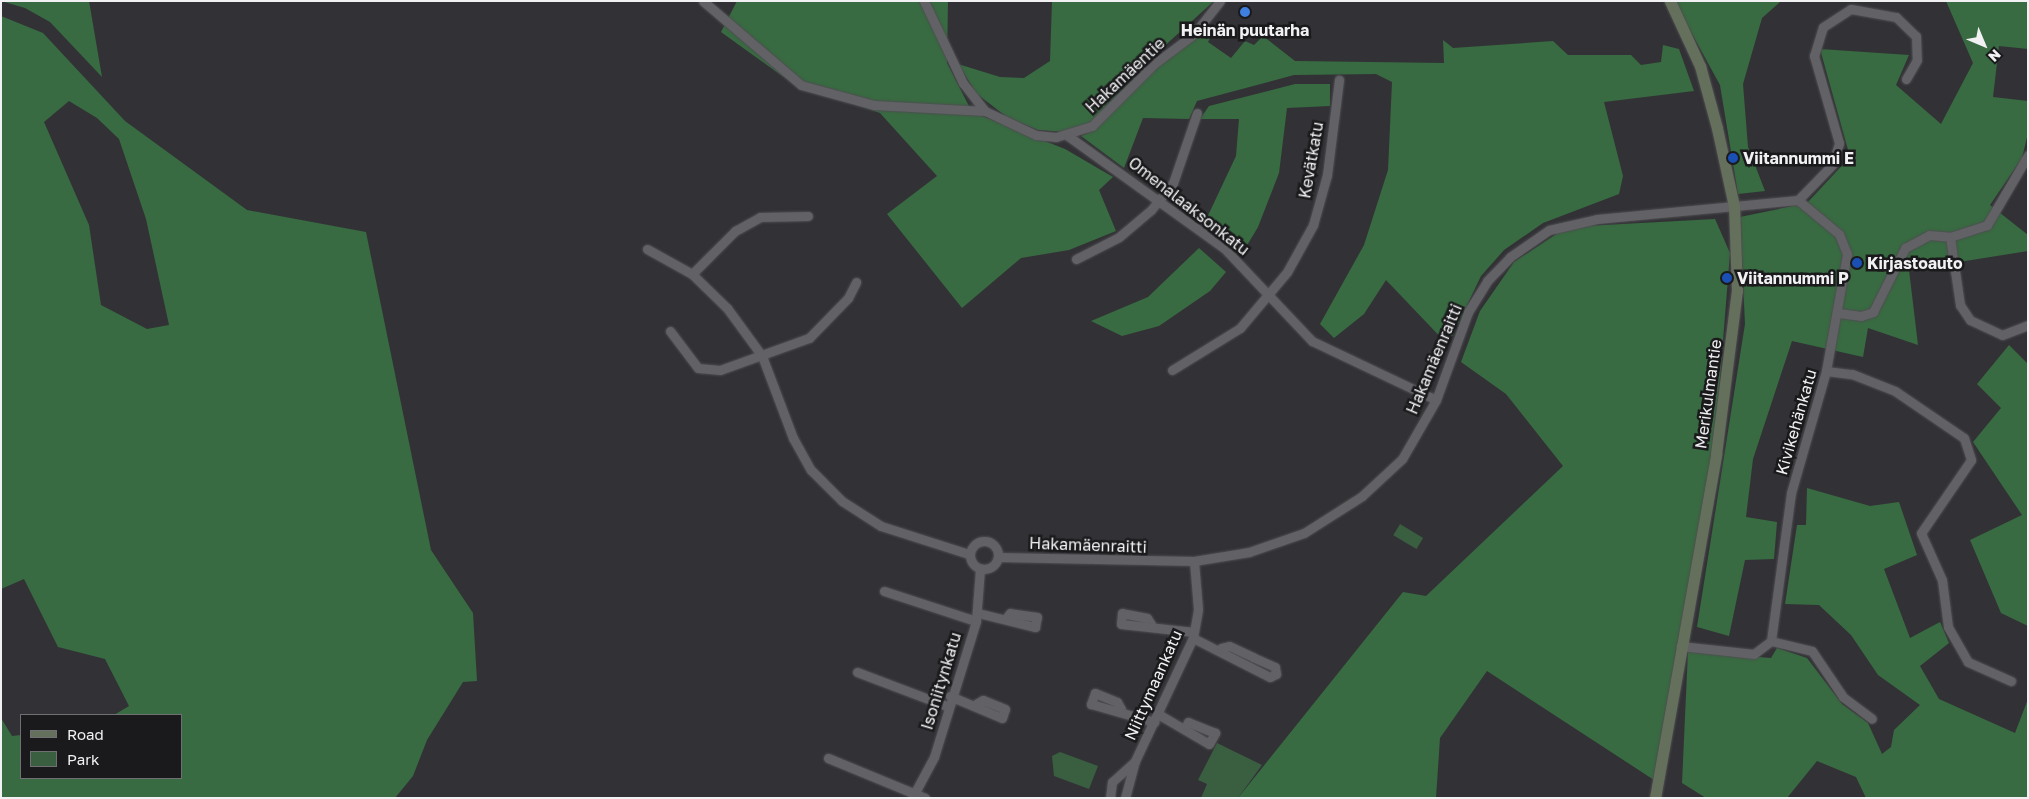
<!DOCTYPE html>
<html>
<head>
<meta charset="utf-8">
<style>
  body { margin:0 }
  #map { position:relative; width:2029px; height:799px; overflow:hidden; background:#323236; font-family:"Golos Text",sans-serif }
  div>[style] { position:absolute }
  .green>* { inset:0; background:#3a5e40; transform-origin:0 0 }
  .forest>* { inset:0; background:#386b41 }
  .roads { filter:drop-shadow(0 0 1px #4e4d51) drop-shadow(0 0 1px #4e4d51) }
  .street>* { height:9px; margin:-4.5px; padding:0 4.5px; transform-origin:4.5px; border-radius:4.5px; background:#626166 }
  .street>.ring { margin:-4.5px; padding:0; box-sizing:content-box; background:none; border:9px solid #626166; border-radius:50% }
  .secondary>* { height:11px; margin:-5.5px; padding:0 5.5px; transform-origin:5.5px; border-radius:5.5px; background:#65705c }
  .dots>* { width:14px; height:14px; translate:-50% -50%; box-sizing:border-box; border:2px solid #1a1a1c; border-radius:50% }
  span { translate:-50% -50%; white-space:nowrap; text-align:center; line-height:1.15; -webkit-text-stroke:5px #1a1a1c; paint-order:stroke }
  .poi-label { font-size:16px; color:#f1f0f3; font-weight:700 }
  .left { translate:0 -50%; text-align:left }
  .street-label { font-size:16px; color:#f1f0f3 }
  .frame { position:absolute; inset:0; border:2px solid #f1f0f3; pointer-events:none }
  .legend { position:absolute; left:20px; top:714px; width:162px; height:65px; box-sizing:border-box; background:#1a1a1c; border:1px solid #707072; margin:0; padding:6px 9px; list-style:none; font-size:15px; color:#f1f0f3 }
  .legend li { display:flex; align-items:center; gap:10px; height:25px }
  .legend b { width:25px; border:1px solid #707072 }
  .north { position:absolute; left:1959px; top:20px; width:50px; height:50px; -webkit-text-stroke:4px #1a1a1c; paint-order:stroke; rotate:135deg; font-size:14px; font-weight:700; line-height:20px; text-align:center; color:#f1f0f3 }
  .north::after { content:''; display:block; margin:auto; width:18px; height:22px; background:#f1f0f3; clip-path:polygon(50% 0,100% 100%,50% 72%,0 100%) }
</style>
</head>
<body>
<div id="map">
  <div class="green">
    <i style="left:1400px;top:524px;width:27px;height:13px;rotate:31deg"></i>
    <i style="clip-path:polygon(1217px 743px,1262px 765px,1238px 798px,1201px 798px,1207px 784px,1198px 780px)"></i>
    <i style="clip-path:polygon(1060px 752px,1098px 766px,1089px 789px,1054px 776px,1052px 756px)"></i>
  </div>
  <div class="forest">
    <i style="clip-path:polygon(1px 1px,89px 1px,102px 77px,50px 22px,25px 8px)"></i>
    <i style="clip-path:polygon(737px 1px,948px 1px,947px 63px,972px 112px,1065px 149px,1113px 177px,1099px 190px,1116px 231px,1069px 250px,1021px 258px,962px 308px,887px 214px,937px 176px,880px 113px,792px 83px,721px 32px)"></i>
    <i style="clip-path:polygon(1052px 1px,1214px 1px,1149px 60px,1116px 101px,1088px 124px,1065px 132px,1038px 130px,1007px 117px,977px 94px,958px 64px,1000px 77px,1024px 78px,1050px 61px)"></i>
    <i style="clip-path:polygon(1674px 1px,1781px 1px,1762px 18px,1743px 84px,1748px 147px,1765px 191px,1738px 194px,1720px 85px)"></i>
    <i style="clip-path:polygon(1946px 1px,2028px 1px,2028px 49px,1999px 46px,1993px 97px,2028px 101px,2028px 133px,2022px 158px,1990px 205px,2028px 235px,2028px 251px,1909px 270px,1918px 345px,1868px 328px,1863px 357px,1792px 341px,1753px 459px,1746px 517px,1777px 522px,1774px 559px,1745px 560px,1729px 636px,1697px 627px,1745px 324px,1740px 217px,1807px 203px,1850px 157px,1820px 49px,1909px 55px,1896px 85px,1941px 124px,1973px 63px)"></i>
    <i style="clip-path:polygon(evenodd,1px 16px,43px 33px,125px 121px,247px 210px,366px 232px,431px 550px,473px 613px,477px 681px,463px 682px,427px 740px,413px 776px,395px 798px,1px 798px,1px 718px,12px 736px,21px 735px,21px 778px,181px 778px,181px 715px,114px 715px,129px 706px,105px 659px,58px 647px,24px 579px,1px 589px,1px 16px,69px 101px,97px 118px,119px 139px,146px 219px,169px 325px,147px 329px,101px 305px,89px 225px,44px 122px,69px 101px)"></i>
    <i style="clip-path:polygon(1208px 24px,1214px 30px,1208px 42px,1231px 58px,1245px 41px,1254px 45px,1263px 36px,1295px 61px,1444px 63px,1443px 40px,1453px 48px,1553px 41px,1568px 55px,1631px 55px,1641px 65px,1661px 62px,1663px 45px,1679px 49px,1694px 91px,1604px 102px,1623px 176px,1619px 194px,1543px 223px,1504px 250px,1481px 276px,1448px 345px,1386px 280px,1364px 314px,1334px 338px,1320px 324px,1364px 245px,1388px 170px,1392px 82px,1376px 74px,1294px 75px,1197px 101px,1189px 119px,1143px 118px,1124px 168px,1081px 136px,1095px 130px,1157px 66px)"></i>
    <i style="clip-path:polygon(1295px 84px,1330px 84px,1330px 106px,1287px 108px,1279px 173px,1258px 227px,1243px 252px,1204px 224px,1236px 156px,1239px 119px,1200px 119px,1209px 106px)"></i>
    <i style="clip-path:polygon(1715px 219px,1730px 253px,1716px 428px,1654px 780px,1487px 671px,1440px 738px,1436px 798px,1238px 798px,1403px 592px,1426px 596px,1563px 466px,1506px 394px,1461px 362px,1480px 311px,1514px 262px,1567px 227px)"></i>
    <i style="clip-path:polygon(1199px 248px,1226px 272px,1210px 291px,1159px 326px,1122px 336px,1091px 321px,1148px 297px)"></i>
    <i style="clip-path:polygon(2009px 345px,2028px 364px,2028px 626px,2001px 613px,1970px 540px,2022px 515px,1973px 442px,2001px 408px,1977px 384px)"></i>
    <i style="clip-path:polygon(1807px 488px,1870px 506px,1899px 502px,1917px 555px,1884px 569px,1910px 638px,1940px 622px,1949px 643px,1920px 666px,1939px 699px,2015px 733px,2028px 699px,2028px 798px,1866px 798px,1856px 777px,1817px 761px,1787px 798px,1706px 798px,1682px 783px,1688px 651px,1771px 658px,1777px 648px,1807px 658px,1842px 704px,1868px 723px,1882px 754px,1891px 747px,1894px 730px,1920px 705px,1878px 675px,1851px 635px,1819px 605px,1785px 604px,1797px 525px,1806px 525px)"></i>
  </div>
  <div class="roads">
    <div class="street">
      <i style="left:703px;top:1px;width:129px;rotate:40.6deg"></i>
      <i style="left:801px;top:85px;width:76px;rotate:15.3deg"></i>
      <i style="left:874px;top:105px;width:111px;rotate:3.1deg"></i>
      <i style="left:924px;top:1px;width:91px;rotate:64.6deg"></i>
      <i style="left:963px;top:83px;width:36px;rotate:52deg"></i>
      <i style="left:985px;top:111px;width:56px;rotate:25.2deg"></i>
      <i style="left:1036px;top:135px;width:20px;rotate:6deg"></i>
      <i style="left:1056px;top:137px;width:38px;rotate:-17deg"></i>
      <i style="left:1092px;top:126px;width:88px;rotate:-45deg"></i>
      <i style="left:1154px;top:64px;width:50px;rotate:-36.9deg"></i>
      <i style="left:1194px;top:34px;width:42px;rotate:-51.8deg"></i>
      <i style="left:1068px;top:136px;width:192px;rotate:35.7deg"></i>
      <i style="left:1224px;top:248px;width:128px;rotate:46.6deg"></i>
      <i style="left:1312px;top:341px;width:137px;rotate:25.4deg"></i>
      <i style="left:1798px;top:200px;width:49px;rotate:-45.8deg"></i>
      <i style="left:1832px;top:165px;width:23px;rotate:-72deg"></i>
      <i style="left:1839px;top:143px;width:91px;rotate:-106deg"></i>
      <i style="left:1814px;top:56px;width:30px;rotate:-73deg"></i>
      <i style="left:1823px;top:27px;width:33px;rotate:-33deg"></i>
      <i style="left:1851px;top:9px;width:46px;rotate:10.1deg"></i>
      <i style="left:1896px;top:17px;width:28px;rotate:44deg"></i>
      <i style="left:1916px;top:36px;width:24px;rotate:88deg"></i>
      <i style="left:1917px;top:60px;width:22px;rotate:120deg"></i>
      <i style="left:1950px;top:237px;width:69px;rotate:81.6deg"></i>
      <i style="left:1960px;top:305px;width:18px;rotate:56deg"></i>
      <i style="left:1970px;top:320px;width:35px;rotate:25deg"></i>
      <i style="left:2002px;top:335px;width:28px;rotate:-21deg"></i>
      <i style="left:647px;top:249px;width:51px;rotate:29.1deg"></i>
      <i style="left:692px;top:274px;width:49px;rotate:44.2deg"></i>
      <i style="left:727px;top:308px;width:59px;rotate:53.9deg"></i>
      <i style="left:762px;top:356px;width:88px;rotate:69.3deg"></i>
      <i style="left:793px;top:438px;width:37px;rotate:61deg"></i>
      <i style="left:811px;top:470px;width:44px;rotate:45deg"></i>
      <i style="left:842px;top:501px;width:46px;rotate:32.7deg"></i>
      <i style="left:881px;top:526px;width:92px;rotate:17.7deg"></i>
      <i style="left:1076px;top:259px;width:48px;rotate:-27.1deg"></i>
      <i style="left:1119px;top:237px;width:42px;rotate:-40.2deg"></i>
      <i style="left:1151px;top:210px;width:35px;rotate:-51deg"></i>
      <i style="left:1173px;top:183px;width:74px;rotate:-71.1deg"></i>
      <i style="left:692px;top:274px;width:61px;rotate:-45deg"></i>
      <i style="left:735px;top:231px;width:29px;rotate:-29deg"></i>
      <i style="left:760px;top:217px;width:48px;rotate:-1.2deg"></i>
      <i style="left:1839px;top:313px;width:22px;rotate:8deg"></i>
      <i style="left:1861px;top:316px;width:13px;rotate:-18deg"></i>
      <i style="left:1873px;top:312px;width:72px;rotate:-63.4deg"></i>
      <i style="left:1905px;top:248px;width:27px;rotate:-28deg"></i>
      <i style="left:1929px;top:235px;width:21px;rotate:5deg"></i>
      <i style="left:1950px;top:237px;width:39px;rotate:-18deg"></i>
      <i style="left:1987px;top:225px;width:81px;rotate:-59.6deg"></i>
      <i style="left:670px;top:331px;width:46px;rotate:52.9deg"></i>
      <i style="left:698px;top:368px;width:22px;rotate:5deg"></i>
      <i style="left:720px;top:370px;width:95px;rotate:-19.8deg"></i>
      <i style="left:809px;top:338px;width:56px;rotate:-45.7deg"></i>
      <i style="left:848px;top:298px;width:18px;rotate:-63deg"></i>
      <i style="left:1172px;top:370px;width:80px;rotate:-31.7deg"></i>
      <i style="left:1240px;top:328px;width:73px;rotate:-50deg"></i>
      <i style="left:1287px;top:272px;width:54px;rotate:-61deg"></i>
      <i style="left:1313px;top:225px;width:52px;rotate:-74.4deg"></i>
      <i style="left:1327px;top:175px;width:96px;rotate:-82.8deg"></i>
      <i style="left:1826px;top:371px;width:26px;rotate:7deg"></i>
      <i style="left:1852px;top:374px;width:46px;rotate:21.6deg"></i>
      <i style="left:1895px;top:391px;width:83px;rotate:34.3deg"></i>
      <i style="left:1964px;top:438px;width:23px;rotate:72deg"></i>
      <i style="left:1971px;top:460px;width:88px;rotate:124.4deg"></i>
      <i style="left:1921px;top:533px;width:51px;rotate:65.9deg"></i>
      <i style="left:1942px;top:580px;width:47px;rotate:82.7deg"></i>
      <i style="left:1948px;top:627px;width:40px;rotate:60.3deg"></i>
      <i style="left:1968px;top:662px;width:47px;rotate:23.8deg"></i>
      <i class="ring" style="left:970px;top:541px;width:19px;height:19px"></i>
      <i style="left:998px;top:557px;width:196px;rotate:1.2deg"></i>
      <i style="left:1194px;top:561px;width:56px;rotate:-9.3deg"></i>
      <i style="left:1249px;top:552px;width:58px;rotate:-19.1deg"></i>
      <i style="left:1304px;top:533px;width:69px;rotate:-32.5deg"></i>
      <i style="left:1362px;top:496px;width:54px;rotate:-42.8deg"></i>
      <i style="left:1402px;top:459px;width:68px;rotate:-60deg"></i>
      <i style="left:1436px;top:400px;width:94px;rotate:-70deg"></i>
      <i style="left:1468px;top:312px;width:36px;rotate:-58deg"></i>
      <i style="left:1487px;top:281px;width:33px;rotate:-46deg"></i>
      <i style="left:1510px;top:257px;width:47px;rotate:-34.7deg"></i>
      <i style="left:1549px;top:230px;width:49px;rotate:-12.9deg"></i>
      <i style="left:1597px;top:219px;width:202px;rotate:-5.4deg"></i>
      <i style="left:1798px;top:200px;width:53px;rotate:39.7deg"></i>
      <i style="left:1839px;top:234px;width:22px;rotate:68deg"></i>
      <i style="left:1847px;top:254px;width:119px;rotate:100.2deg"></i>
      <i style="left:1826px;top:371px;width:127px;rotate:106deg"></i>
      <i style="left:1791px;top:493px;width:149px;rotate:97.7deg"></i>
      <i style="left:1771px;top:641px;width:21px;rotate:143deg"></i>
      <i style="left:1754px;top:654px;width:74px;rotate:-173.8deg"></i>
      <i style="left:884px;top:591px;width:97px;rotate:18.1deg"></i>
      <i style="left:978px;top:613px;width:59px;rotate:13.8deg"></i>
      <i style="left:1035px;top:627px;width:10px;rotate:-79deg"></i>
      <i style="left:1037px;top:617px;width:27px;rotate:-172deg"></i>
      <i style="left:1010px;top:613px;width:5px;rotate:127deg"></i>
      <i style="left:1151px;top:624px;width:7px;rotate:-124deg"></i>
      <i style="left:1147px;top:618px;width:25px;rotate:-169deg"></i>
      <i style="left:1122px;top:613px;width:11px;rotate:95deg"></i>
      <i style="left:1121px;top:624px;width:73px;rotate:6.3deg"></i>
      <i style="left:1193px;top:638px;width:86px;rotate:26.9deg"></i>
      <i style="left:1270px;top:677px;width:7px;rotate:-27deg"></i>
      <i style="left:1276px;top:674px;width:7px;rotate:-98deg"></i>
      <i style="left:1275px;top:667px;width:24px;rotate:-156deg"></i>
      <i style="left:1253px;top:657px;width:26px;rotate:-155deg"></i>
      <i style="left:1229px;top:646px;width:8px;rotate:166deg"></i>
      <i style="left:1771px;top:641px;width:42px;rotate:13.7deg"></i>
      <i style="left:1812px;top:651px;width:55px;rotate:56deg"></i>
      <i style="left:1843px;top:697px;width:36px;rotate:37deg"></i>
      <i style="left:857px;top:672px;width:96px;rotate:20.7deg"></i>
      <i style="left:950px;top:696px;width:56px;rotate:22.9deg"></i>
      <i style="left:1002px;top:718px;width:9px;rotate:-72deg"></i>
      <i style="left:1005px;top:709px;width:24px;rotate:-158deg"></i>
      <i style="left:983px;top:700px;width:8px;rotate:150deg"></i>
      <i style="left:1121px;top:709px;width:8px;rotate:-120deg"></i>
      <i style="left:1117px;top:702px;width:24px;rotate:-158deg"></i>
      <i style="left:1095px;top:693px;width:12px;rotate:110deg"></i>
      <i style="left:1091px;top:704px;width:66px;rotate:15.9deg"></i>
      <i style="left:1158px;top:714px;width:59px;rotate:30.5deg"></i>
      <i style="left:1209px;top:744px;width:13px;rotate:-61deg"></i>
      <i style="left:1215px;top:733px;width:29px;rotate:-158deg"></i>
      <i style="left:1188px;top:722px;width:4px;rotate:117deg"></i>
      <i style="left:828px;top:758px;width:105px;rotate:22.4deg"></i>
      <i style="left:912px;top:798px;width:47px;rotate:-61.8deg"></i>
      <i style="left:934px;top:757px;width:142px;rotate:-72.8deg"></i>
      <i style="left:976px;top:621px;width:52px;rotate:-85.6deg"></i>
      <i style="left:1110px;top:798px;width:16px;rotate:-83deg"></i>
      <i style="left:1112px;top:782px;width:31px;rotate:-42deg"></i>
      <i style="left:1125px;top:798px;width:38px;rotate:-75deg"></i>
      <i style="left:1135px;top:761px;width:136px;rotate:-64.8deg"></i>
      <i style="left:1193px;top:638px;width:29px;rotate:-80deg"></i>
      <i style="left:1198px;top:609px;width:48px;rotate:-94.8deg"></i>
    </div>
    <div class="secondary">
      <i style="left:1655px;top:798px;width:349px;rotate:-79.9deg"></i>
      <i style="left:1716px;top:454px;width:164px;rotate:-82.7deg"></i>
      <i style="left:1737px;top:291px;width:85px;rotate:-92deg"></i>
      <i style="left:1734px;top:206px;width:80px;rotate:-102.3deg"></i>
      <i style="left:1717px;top:128px;width:64px;rotate:-105.3deg"></i>
      <i style="left:1700px;top:66px;width:72px;rotate:-114.8deg"></i>
    </div>
  </div>
  <div class="dots">
    <i style="left:1245px;top:12px;background:#3f7fe0"></i>
    <i style="left:1733px;top:158px;background:#1a4fb4"></i>
    <i style="left:1857px;top:263px;background:#1a4fb4"></i>
    <i style="left:1727px;top:278px;background:#1a4fb4"></i>
  </div>
  <div class="poi-label">
    <span style="left:1245px;top:30px">Heinän puutarha</span>
    <span class="left" style="left:1743px;top:158px">Viitannummi E</span>
    <span class="left" style="left:1867px;top:263px">Kirjastoauto</span>
    <span class="left" style="left:1737px;top:278px">Viitannummi P</span>
  </div>
  <div class="street-label">
    <span style="left:1125px;top:75px;rotate:-43deg">Hakamäentie</span>
    <span style="left:1311px;top:160px;rotate:-80deg">Kevätkatu</span>
    <span style="left:1189px;top:206px;rotate:38deg">Omenalaaksonkatu</span>
    <span style="left:1434px;top:359px;rotate:-67deg">Hakamäenraitti</span>
    <span style="left:1708px;top:394px;rotate:-82deg">Merikulmantie</span>
    <span style="left:1796px;top:422px;rotate:-74deg">Kivikehänkatu</span>
    <span style="left:1088px;top:545px;rotate:2deg">Hakamäenraitti</span>
    <span style="left:941px;top:681px;rotate:-73deg">Isoniitynkatu</span>
    <span style="left:1153px;top:685px;rotate:-66deg">Niittymaankatu</span>
  </div>
  <div class="frame"></div>
  <ul class="legend">
  <li><b style="height:6px;background:#65705c"></b>Road</li>
  <li><b style="height:14px;background:#3a5e40"></b>Park</li>
  </ul>
  <div class="north">N</div>
</div>
</body>
</html>
